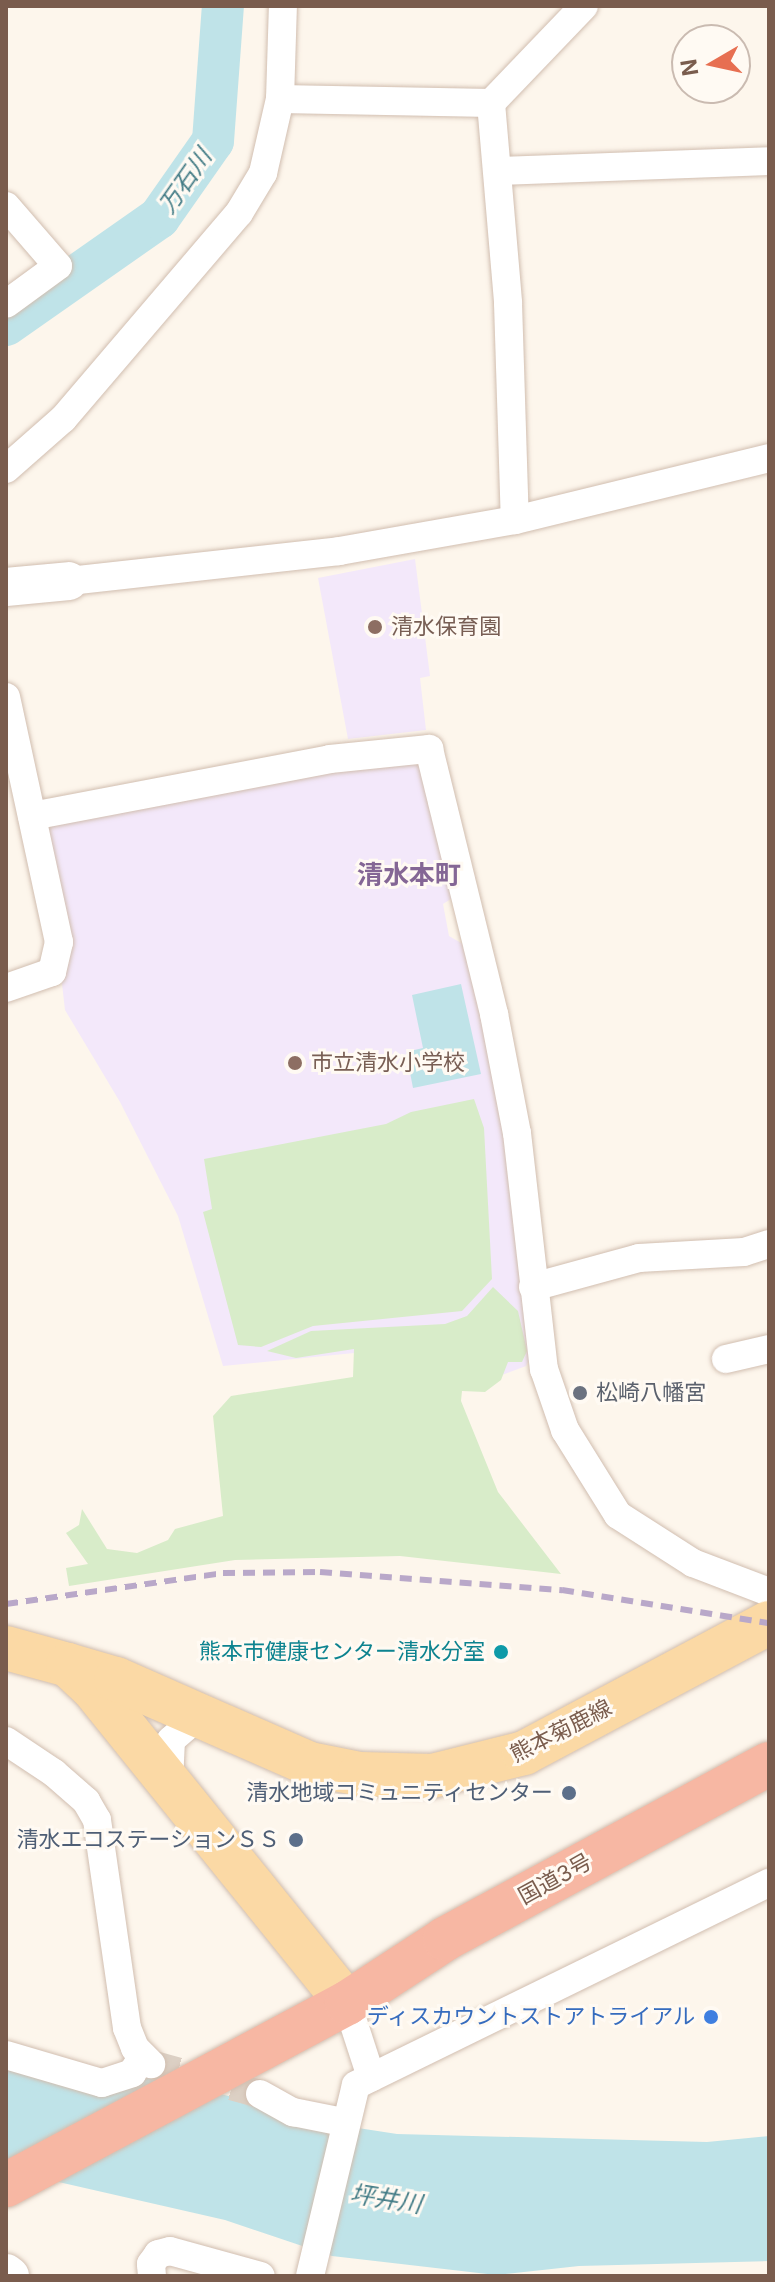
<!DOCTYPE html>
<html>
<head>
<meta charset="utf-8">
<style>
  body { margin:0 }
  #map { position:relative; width:775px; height:2282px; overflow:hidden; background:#fdf6ec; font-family:Inter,"Noto Sans JP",sans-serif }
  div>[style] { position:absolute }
  .education>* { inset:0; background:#f3e8fa }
  .green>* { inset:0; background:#d8ecc9 }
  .water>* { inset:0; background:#bfe3e8 }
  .river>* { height:42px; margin:-21px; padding:0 21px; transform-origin:21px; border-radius:21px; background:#bfe3e8 }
  .street-tunnel>* { height:28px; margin-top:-14px; transform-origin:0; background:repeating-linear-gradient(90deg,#dcd0c4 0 28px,transparent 0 42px) }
  .roads { filter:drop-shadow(0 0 2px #d1beb0) drop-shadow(0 0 2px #d1beb0) }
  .street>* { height:28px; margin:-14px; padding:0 14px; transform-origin:14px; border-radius:14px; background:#fff }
  .secondary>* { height:38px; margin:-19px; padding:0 19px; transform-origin:19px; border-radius:19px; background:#fff }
  .primary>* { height:44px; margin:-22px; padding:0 22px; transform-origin:22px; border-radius:22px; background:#fbd9a5 }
  .highway>* { height:44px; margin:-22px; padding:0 22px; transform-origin:22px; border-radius:22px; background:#f7b7a3 }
  .rail>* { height:6px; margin-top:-3px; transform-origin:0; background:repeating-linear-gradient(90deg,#b9a8c9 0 12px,transparent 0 20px) }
  .dots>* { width:22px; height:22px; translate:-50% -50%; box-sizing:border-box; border:4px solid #fffaf3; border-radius:50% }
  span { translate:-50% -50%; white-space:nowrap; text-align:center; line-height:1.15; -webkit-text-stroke:6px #fffaf3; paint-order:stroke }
  .education-label { font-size:22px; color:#785e54 }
  .left { translate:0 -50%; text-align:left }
  .worship-label { font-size:22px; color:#5b616d }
  .culture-label { font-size:22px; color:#0d838f }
  .right { translate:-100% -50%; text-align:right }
  .street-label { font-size:22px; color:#7a5c4d }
  .service-label { font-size:22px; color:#4e5e75 }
  .shop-label { font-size:22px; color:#366cbe }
  .water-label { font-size:24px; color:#437c86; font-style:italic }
  .quarter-label { font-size:26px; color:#846695; font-weight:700 }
  .frame { position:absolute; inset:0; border:8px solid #7a5c4d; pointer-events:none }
  .north { position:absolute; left:671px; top:24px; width:80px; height:80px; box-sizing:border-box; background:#fffaf3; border:2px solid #cabbb1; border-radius:50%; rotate:261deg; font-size:22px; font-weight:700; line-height:32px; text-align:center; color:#7a5c4d }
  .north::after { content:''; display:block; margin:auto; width:28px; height:36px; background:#e76f51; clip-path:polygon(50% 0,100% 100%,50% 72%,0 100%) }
</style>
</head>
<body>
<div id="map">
  <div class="education">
    <i style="clip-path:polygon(415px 559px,430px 676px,420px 678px,426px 730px,348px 739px,318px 578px)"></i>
    <i style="clip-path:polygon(423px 762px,454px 897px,443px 904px,449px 936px,468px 947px,501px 1094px,531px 1356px,526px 1366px,494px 1378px,384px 1350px,223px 1366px,178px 1216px,120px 1102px,65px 1010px,44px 828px,323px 769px)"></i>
  </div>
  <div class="green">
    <i style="clip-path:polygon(474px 1099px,484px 1128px,492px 1279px,462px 1311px,313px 1326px,261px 1347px,238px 1345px,203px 1212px,212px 1209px,204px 1159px,386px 1124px,411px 1112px)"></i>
    <i style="clip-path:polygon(493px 1287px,518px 1311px,527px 1351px,522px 1362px,508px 1362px,501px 1380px,485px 1392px,462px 1391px,461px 1401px,498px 1492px,561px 1574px,400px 1556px,235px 1560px,69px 1586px,66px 1568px,88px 1564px,66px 1533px,79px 1525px,82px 1509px,107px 1549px,137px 1553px,168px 1540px,175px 1529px,223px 1516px,213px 1416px,231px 1396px,353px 1377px,354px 1349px,296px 1358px,267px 1351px,311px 1331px,445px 1324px,467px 1316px)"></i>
  </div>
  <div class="water">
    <i style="clip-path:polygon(461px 984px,481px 1074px,413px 1088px,406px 1052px,423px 1048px,412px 995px)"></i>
    <i style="clip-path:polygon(6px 2061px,104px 2092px,147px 2078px,229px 2096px,280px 2116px,397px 2134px,707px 2142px,769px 2136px,769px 2261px,579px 2266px,496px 2275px,332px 2256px,225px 2220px,6px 2170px)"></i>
  </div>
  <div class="river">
    <i style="left:6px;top:325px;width:187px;rotate:-35deg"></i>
    <i style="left:159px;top:218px;width:94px;rotate:-55deg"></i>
    <i style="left:213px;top:141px;width:135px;rotate:-85.8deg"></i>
  </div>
  <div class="street-tunnel">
    <i style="left:151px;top:2064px;width:113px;rotate:15.4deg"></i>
  </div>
  <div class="roads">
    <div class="street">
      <i style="left:280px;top:99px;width:211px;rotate:1.1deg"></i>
      <i style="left:491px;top:103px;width:134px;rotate:-46.2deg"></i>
      <i style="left:491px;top:103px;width:201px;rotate:85.1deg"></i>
      <i style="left:508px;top:303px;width:217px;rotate:88.2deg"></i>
      <i style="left:500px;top:171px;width:269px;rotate:-2.1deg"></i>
      <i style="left:6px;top:206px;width:79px;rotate:49.1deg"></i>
      <i style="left:58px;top:266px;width:64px;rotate:143.8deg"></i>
      <i style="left:6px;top:469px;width:76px;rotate:-41.3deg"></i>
      <i style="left:63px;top:419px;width:271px;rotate:-49.5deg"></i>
      <i style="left:239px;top:213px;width:47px;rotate:-59deg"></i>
      <i style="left:263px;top:173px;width:76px;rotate:-77.1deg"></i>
      <i style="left:280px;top:99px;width:93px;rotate:-88.2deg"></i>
      <i style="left:69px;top:581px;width:272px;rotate:-6.3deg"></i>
      <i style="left:339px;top:551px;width:179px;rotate:-10deg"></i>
      <i style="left:515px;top:520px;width:261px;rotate:-13.7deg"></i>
      <i style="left:6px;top:697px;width:251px;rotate:77.8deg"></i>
      <i style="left:59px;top:942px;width:31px;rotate:103deg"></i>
      <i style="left:52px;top:972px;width:49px;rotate:160.8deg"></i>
      <i style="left:32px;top:816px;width:303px;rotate:-10.8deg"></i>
      <i style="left:330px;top:759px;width:100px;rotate:-5.8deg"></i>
      <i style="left:429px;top:749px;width:273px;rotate:76.2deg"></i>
      <i style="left:494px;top:1014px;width:121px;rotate:79.1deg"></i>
      <i style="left:517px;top:1133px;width:238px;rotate:83.5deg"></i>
      <i style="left:544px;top:1369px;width:65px;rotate:71deg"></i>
      <i style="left:565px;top:1430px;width:100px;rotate:58.1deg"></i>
      <i style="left:618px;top:1515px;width:89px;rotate:32.6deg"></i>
      <i style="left:693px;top:1563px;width:81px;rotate:20.9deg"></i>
      <i style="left:533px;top:1287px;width:110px;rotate:-15.3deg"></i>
      <i style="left:639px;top:1258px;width:105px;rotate:-3.3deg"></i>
      <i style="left:744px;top:1252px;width:26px;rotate:-18deg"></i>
      <i style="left:726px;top:1359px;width:44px;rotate:-13.1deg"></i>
      <i style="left:6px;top:1741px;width:58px;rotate:33.7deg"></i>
      <i style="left:54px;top:1773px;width:43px;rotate:41.2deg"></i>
      <i style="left:86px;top:1801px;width:22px;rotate:60deg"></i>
      <i style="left:97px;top:1820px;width:210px;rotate:81.8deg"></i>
      <i style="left:127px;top:2028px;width:22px;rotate:68deg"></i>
      <i style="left:135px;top:2048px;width:23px;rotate:45deg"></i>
      <i style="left:169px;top:1781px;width:41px;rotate:-87.2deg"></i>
      <i style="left:171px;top:1740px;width:23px;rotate:-41deg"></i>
      <i style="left:188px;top:1725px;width:17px;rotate:-13deg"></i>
      <i style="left:347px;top:2003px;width:78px;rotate:72deg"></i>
      <i style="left:6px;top:2055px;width:100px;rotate:16.3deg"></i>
      <i style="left:102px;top:2083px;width:32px;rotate:-18deg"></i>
      <i style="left:132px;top:2073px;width:20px;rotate:-57deg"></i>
      <i style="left:260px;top:2094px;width:38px;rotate:29deg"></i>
      <i style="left:293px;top:2112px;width:51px;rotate:11.3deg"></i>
      <i style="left:152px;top:2276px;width:12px;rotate:-95deg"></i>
      <i style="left:151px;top:2264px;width:12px;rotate:-55deg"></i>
      <i style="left:158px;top:2254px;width:12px;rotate:-14deg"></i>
      <i style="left:170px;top:2251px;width:94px;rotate:15.4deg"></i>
      <i style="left:310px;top:2276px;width:196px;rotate:-76.5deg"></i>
      <i style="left:356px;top:2085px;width:460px;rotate:-26.1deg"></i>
    </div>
    <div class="secondary">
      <i style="left:6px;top:587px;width:63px;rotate:-5.4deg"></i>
      <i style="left:6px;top:2273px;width:5px;rotate:37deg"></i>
    </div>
    <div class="primary">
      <i style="left:6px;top:1648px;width:64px;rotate:15.3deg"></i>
      <i style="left:68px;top:1665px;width:33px;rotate:43deg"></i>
      <i style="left:92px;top:1687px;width:406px;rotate:51.1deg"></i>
      <i style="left:68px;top:1665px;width:50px;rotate:16.3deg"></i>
      <i style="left:116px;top:1679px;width:212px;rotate:23.7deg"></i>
      <i style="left:310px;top:1764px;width:51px;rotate:11.3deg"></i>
      <i style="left:360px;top:1774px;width:72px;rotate:1.6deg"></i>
      <i style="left:432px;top:1776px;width:95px;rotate:-14deg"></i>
      <i style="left:524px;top:1753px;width:277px;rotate:-28deg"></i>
    </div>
    <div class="highway">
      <i style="left:6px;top:2185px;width:387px;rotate:-28.1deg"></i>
      <i style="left:347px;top:2003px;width:117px;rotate:-33.1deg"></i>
      <i style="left:445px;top:1939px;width:368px;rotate:-28.4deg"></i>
    </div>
  </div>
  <div class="rail">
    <i style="left:6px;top:1604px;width:219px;rotate:-8.1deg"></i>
    <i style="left:223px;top:1573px;width:97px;rotate:-0.6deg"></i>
    <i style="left:320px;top:1572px;width:243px;rotate:4.3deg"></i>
    <i style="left:562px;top:1590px;width:210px;rotate:9.1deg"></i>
  </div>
  <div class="dots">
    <i style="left:375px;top:627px;background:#8d6e63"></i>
    <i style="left:295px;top:1063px;background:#8d6e63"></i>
    <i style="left:580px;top:1393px;background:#6b7280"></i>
    <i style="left:501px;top:1652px;background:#0f9aa8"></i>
    <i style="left:569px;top:1793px;background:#5c6f8a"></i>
    <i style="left:296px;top:1840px;background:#5c6f8a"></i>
    <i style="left:711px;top:2017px;background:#3f7fe0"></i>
  </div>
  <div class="education-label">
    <span class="left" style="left:391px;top:627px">清水保育園</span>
    <span class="left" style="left:311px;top:1063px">市立清水小学校</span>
  </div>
  <div class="worship-label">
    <span class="left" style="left:596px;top:1393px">松崎八幡宮</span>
  </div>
  <div class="culture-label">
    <span class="right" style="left:485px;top:1652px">熊本市健康センター清水分室</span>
  </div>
  <div class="street-label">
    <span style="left:561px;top:1731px;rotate:-27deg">熊本菊鹿線</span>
    <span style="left:555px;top:1879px;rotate:-29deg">国道3号</span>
  </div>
  <div class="service-label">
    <span class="right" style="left:553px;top:1793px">清水地域コミュニティセンター</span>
    <span class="right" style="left:280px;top:1840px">清水エコステーションＳＳ</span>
  </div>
  <div class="shop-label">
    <span class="right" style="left:695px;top:2017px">ディスカウントストアトライアル</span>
  </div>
  <div class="water-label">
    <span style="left:185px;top:181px;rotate:-55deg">万石川</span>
    <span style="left:386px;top:2199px;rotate:9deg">坪井川</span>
  </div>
  <div class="quarter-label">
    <span style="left:409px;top:875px">清水本町</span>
  </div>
  <div class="frame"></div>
  <div class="north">N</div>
</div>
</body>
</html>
